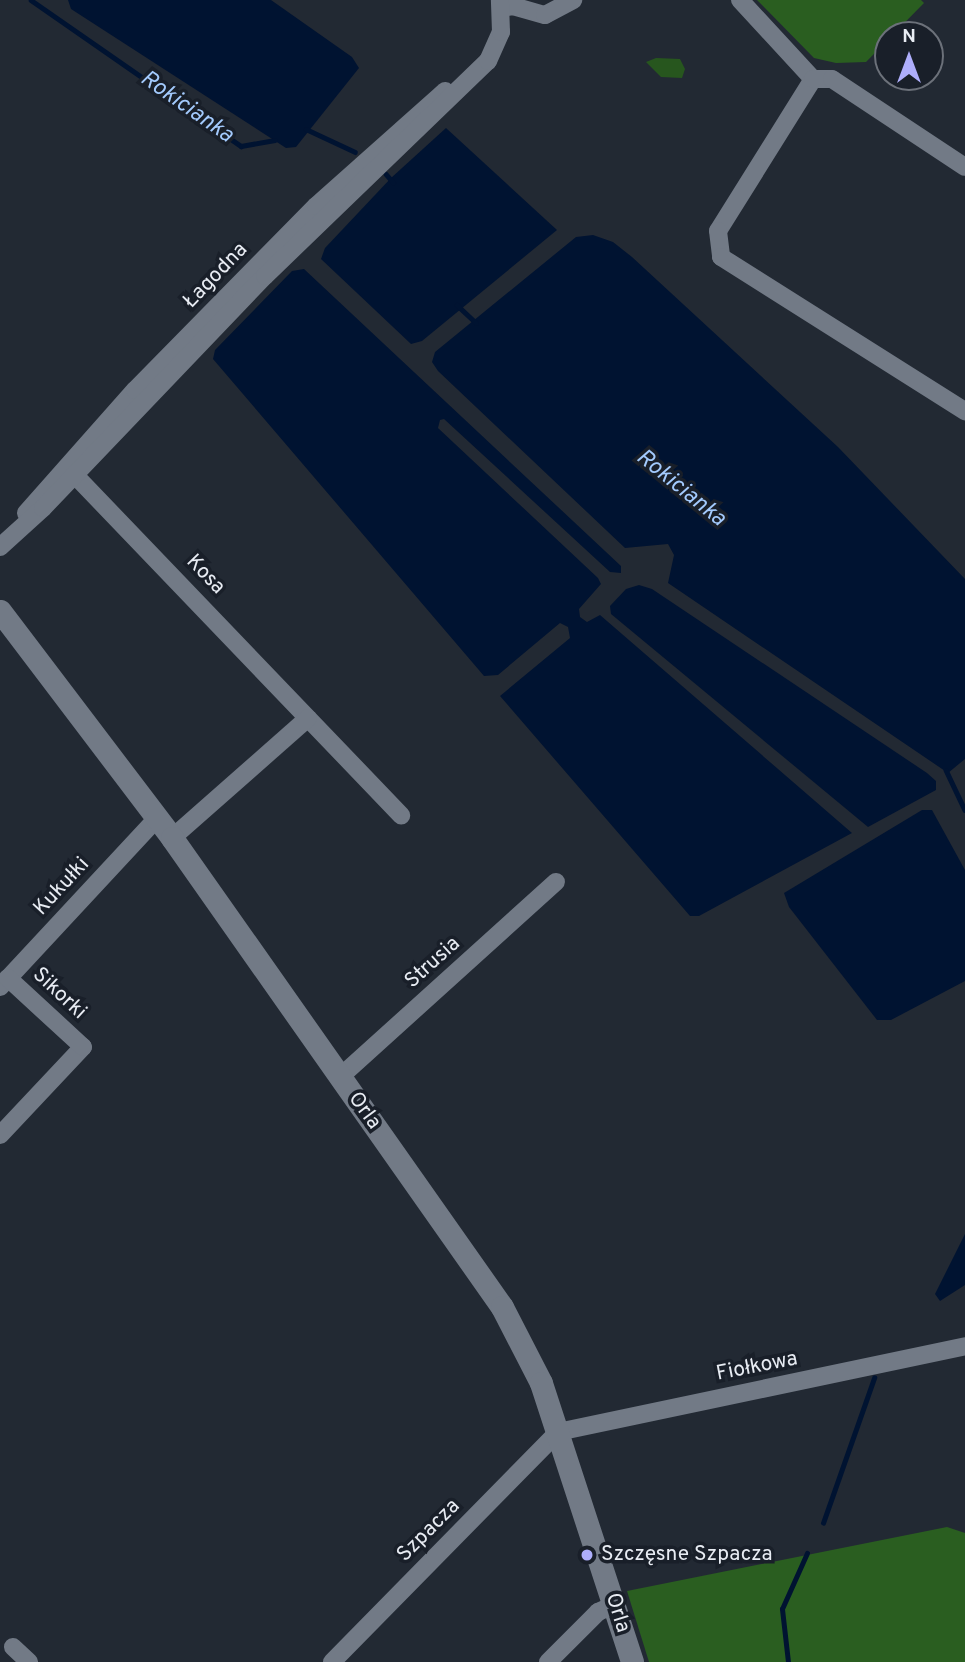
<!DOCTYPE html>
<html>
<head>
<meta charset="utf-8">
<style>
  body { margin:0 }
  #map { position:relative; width:965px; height:1662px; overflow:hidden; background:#222933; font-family:Overpass,sans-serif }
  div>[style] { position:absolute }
  .green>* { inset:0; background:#27561e }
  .forest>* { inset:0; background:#2a5e20 }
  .water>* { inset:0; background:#001331 }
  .stream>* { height:4.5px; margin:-2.25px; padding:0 2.25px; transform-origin:2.25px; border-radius:2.25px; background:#001331 }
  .minor>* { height:18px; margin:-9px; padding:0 9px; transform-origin:9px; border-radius:9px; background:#727a86 }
  .tertiary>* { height:23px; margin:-11.5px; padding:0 11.5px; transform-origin:11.5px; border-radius:11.5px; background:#727a86 }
  .dots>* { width:19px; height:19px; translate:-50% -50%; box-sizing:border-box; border:4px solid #191f29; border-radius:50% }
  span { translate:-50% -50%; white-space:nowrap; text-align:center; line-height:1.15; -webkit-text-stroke:7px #191f29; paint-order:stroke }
  .street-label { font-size:21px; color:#e8ecf3 }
  .poi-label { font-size:21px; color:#e8ecf3 }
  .left { translate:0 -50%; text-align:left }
  .water-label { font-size:23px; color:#a3cafd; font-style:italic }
  .north { position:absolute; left:874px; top:21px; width:70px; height:70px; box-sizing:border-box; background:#191f29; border:2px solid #6c717a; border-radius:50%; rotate:0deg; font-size:19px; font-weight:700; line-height:28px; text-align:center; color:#e8ecf3 }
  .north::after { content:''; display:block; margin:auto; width:24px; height:32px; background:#aeaefb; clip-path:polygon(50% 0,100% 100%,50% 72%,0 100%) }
</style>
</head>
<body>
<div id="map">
  <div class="green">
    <i style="clip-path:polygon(656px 58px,680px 59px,685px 69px,682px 78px,661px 77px,646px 62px)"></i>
  </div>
  <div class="forest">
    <i style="clip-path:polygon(757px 0,921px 0,924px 3px,866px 62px,836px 63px,814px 58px)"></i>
    <i style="clip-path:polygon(947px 1527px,965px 1533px,965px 1662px,649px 1662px,627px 1591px)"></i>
  </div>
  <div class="water">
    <i style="clip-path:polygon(68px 0,271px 0,352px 57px,359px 68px,296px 147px,286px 148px,71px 9px)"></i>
    <i style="clip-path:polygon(446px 128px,557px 230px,422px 341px,411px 344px,321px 259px,325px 248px,391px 178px)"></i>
    <i style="clip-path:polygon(593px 235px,613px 242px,632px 257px,838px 447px,965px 579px,965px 759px,948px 773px,668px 583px,674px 555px,668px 544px,625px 548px,438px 371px,432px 362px,435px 352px,576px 237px)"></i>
    <i style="clip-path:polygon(304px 269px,621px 566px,621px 573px,610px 572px,444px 419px,440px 420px,438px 428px,598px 578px,601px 584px,579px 609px,580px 617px,587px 622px,600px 615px,852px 833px,699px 916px,690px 916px,500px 696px,570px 638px,568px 627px,560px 623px,498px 675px,484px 676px,213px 359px,215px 350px,292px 271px)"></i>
    <i style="clip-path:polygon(639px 585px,652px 589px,927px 773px,936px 781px,936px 790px,868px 827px,611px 614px,610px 606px,626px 589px)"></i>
    <i style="clip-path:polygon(922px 810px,932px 810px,965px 870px,965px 981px,891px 1020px,877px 1020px,789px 907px,784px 893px)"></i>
    <i style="clip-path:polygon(965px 1234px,965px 1285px,940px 1301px,935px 1294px)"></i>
  </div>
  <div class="stream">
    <i style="left:31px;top:0;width:256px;rotate:34.8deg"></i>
    <i style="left:241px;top:146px;width:34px;rotate:-10deg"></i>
    <i style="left:306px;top:129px;width:54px;rotate:25.1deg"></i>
    <i style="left:386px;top:174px;width:11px;rotate:49deg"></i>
    <i style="left:457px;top:305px;width:26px;rotate:43deg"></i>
    <i style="left:946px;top:770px;width:44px;rotate:64.6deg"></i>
    <i style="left:823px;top:1523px;width:154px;rotate:-70.6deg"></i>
    <i style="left:788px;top:1662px;width:53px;rotate:-96.5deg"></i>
    <i style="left:782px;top:1609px;width:61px;rotate:-65.9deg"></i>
  </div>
  <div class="minor">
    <i style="left:740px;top:0;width:108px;rotate:47.3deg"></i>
    <i style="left:502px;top:8px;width:11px;rotate:-10deg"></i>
    <i style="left:513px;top:6px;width:33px;rotate:16deg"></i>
    <i style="left:545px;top:15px;width:32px;rotate:-28deg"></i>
    <i style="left:813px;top:79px;width:179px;rotate:122deg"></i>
    <i style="left:718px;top:231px;width:26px;rotate:83deg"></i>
    <i style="left:721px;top:257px;width:289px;rotate:32.3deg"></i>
    <i style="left:813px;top:79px;width:19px"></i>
    <i style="left:832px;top:79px;width:159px;rotate:33.5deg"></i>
    <i style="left:69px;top:469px;width:480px;rotate:46.2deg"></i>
    <i style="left:26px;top:513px;width:164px;rotate:-48.5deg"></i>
    <i style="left:135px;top:390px;width:258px;rotate:-45.5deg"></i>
    <i style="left:316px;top:206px;width:173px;rotate:-41.7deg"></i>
    <i style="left:0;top:547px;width:58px;rotate:-42.2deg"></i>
    <i style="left:43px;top:508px;width:321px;rotate:-46.3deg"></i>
    <i style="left:265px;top:276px;width:310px;rotate:-44deg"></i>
    <i style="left:488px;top:61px;width:32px;rotate:-66deg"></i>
    <i style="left:501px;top:32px;width:32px;rotate:-92deg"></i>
    <i style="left:172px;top:838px;width:181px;rotate:-41.4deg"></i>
    <i style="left:0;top:987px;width:231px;rotate:-47.1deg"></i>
    <i style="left:340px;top:1077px;width:291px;rotate:-42.1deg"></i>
    <i style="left:0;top:1135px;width:121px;rotate:-46.7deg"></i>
    <i style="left:83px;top:1047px;width:102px;rotate:-137.4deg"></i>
    <i style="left:13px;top:1647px;width:22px;rotate:43deg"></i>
    <i style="left:332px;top:1662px;width:322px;rotate:-45.5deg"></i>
    <i style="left:558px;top:1432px;width:416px;rotate:-11.9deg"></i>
    <i style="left:548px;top:1662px;width:71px;rotate:-45deg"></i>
    <i style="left:598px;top:1612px;width:17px;rotate:-24deg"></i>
  </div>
  <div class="tertiary">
    <i style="left:0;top:611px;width:285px;rotate:52.8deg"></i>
    <i style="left:172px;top:838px;width:573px;rotate:54.87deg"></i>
    <i style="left:502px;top:1307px;width:85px;rotate:62.8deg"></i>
    <i style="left:541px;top:1383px;width:293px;rotate:71.9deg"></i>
  </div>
  <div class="dots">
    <i style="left:587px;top:1555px;background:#aeaefb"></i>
  </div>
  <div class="street-label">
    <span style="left:216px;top:276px;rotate:-46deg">Łagodna</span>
    <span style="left:205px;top:575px;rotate:46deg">Kosa</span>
    <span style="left:62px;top:887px;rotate:-47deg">Kukułki</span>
    <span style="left:433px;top:963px;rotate:-42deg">Strusia</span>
    <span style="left:59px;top:994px;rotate:43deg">Sikorki</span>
    <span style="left:364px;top:1111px;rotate:54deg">Orla</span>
    <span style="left:757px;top:1367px;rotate:-11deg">Fiołkowa</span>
    <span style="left:429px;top:1531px;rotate:-45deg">Szpacza</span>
    <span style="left:617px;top:1613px;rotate:73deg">Orla</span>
  </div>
  <div class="poi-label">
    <span class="left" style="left:601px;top:1555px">Szczęsne Szpacza</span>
  </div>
  <div class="water-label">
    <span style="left:186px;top:108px;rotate:35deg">Rokicianka</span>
    <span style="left:680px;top:489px;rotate:39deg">Rokicianka</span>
  </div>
  <div class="north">N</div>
</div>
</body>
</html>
